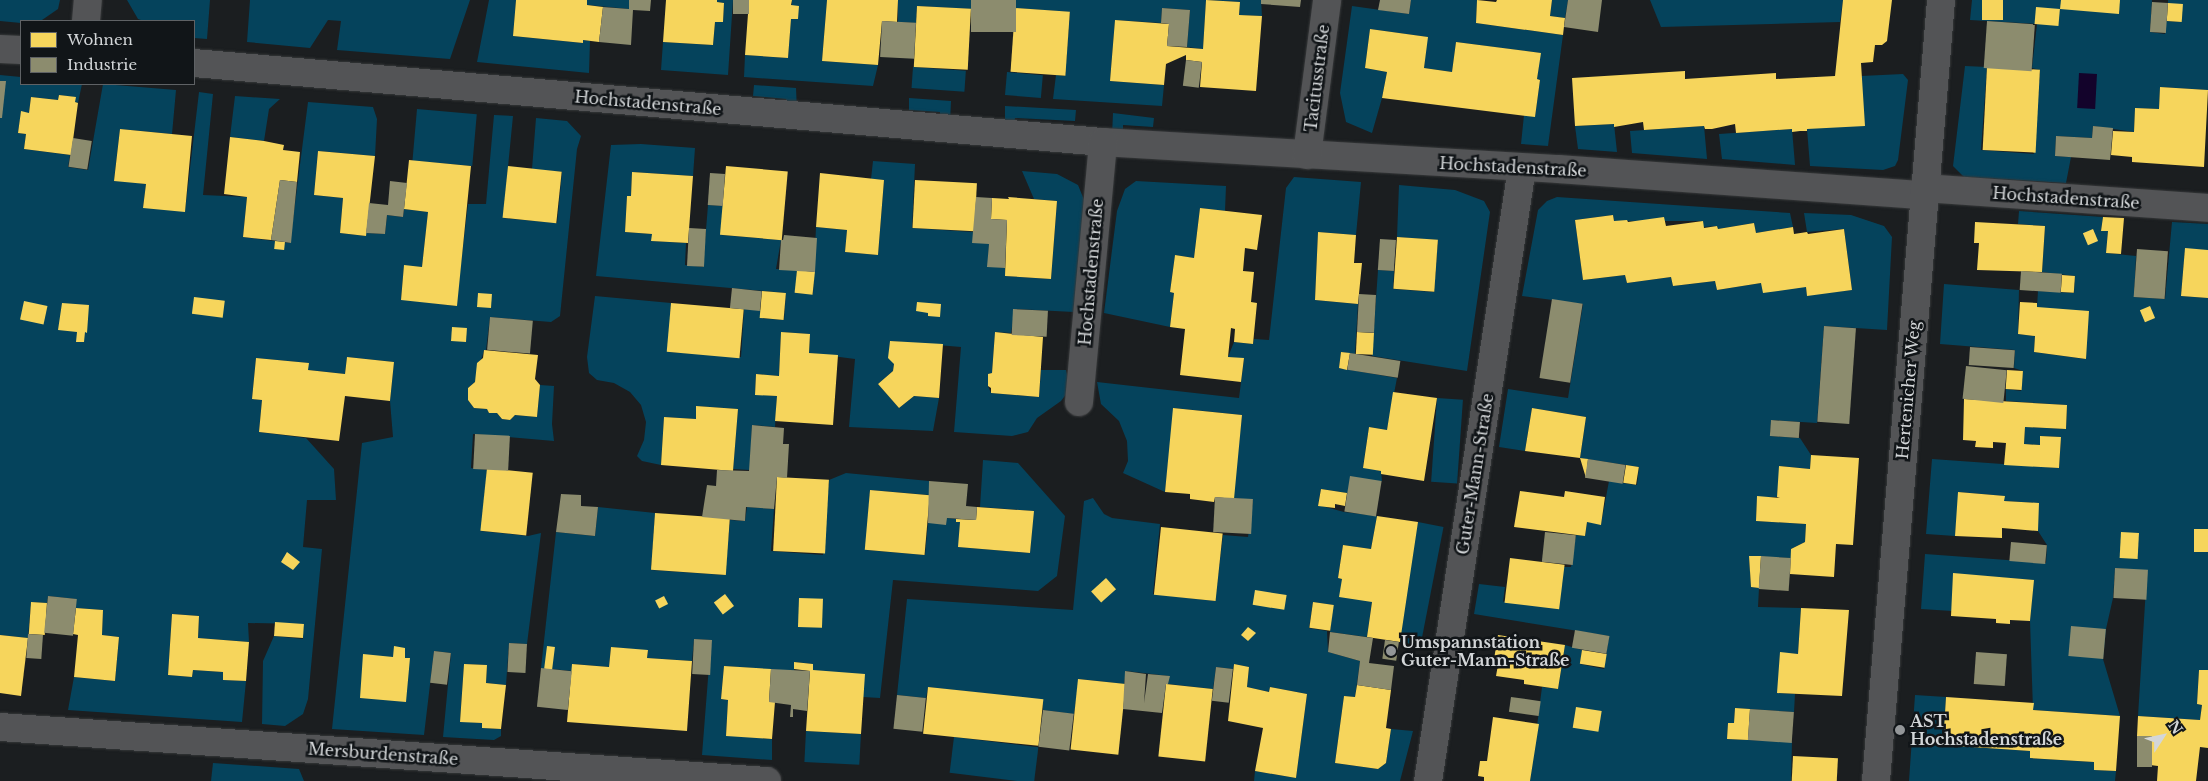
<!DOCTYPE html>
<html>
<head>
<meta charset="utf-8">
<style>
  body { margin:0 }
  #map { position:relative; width:2208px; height:781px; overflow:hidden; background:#1b1e20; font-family:"Libre Baskerville",serif }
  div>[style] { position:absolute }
  .green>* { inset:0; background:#05435c; transform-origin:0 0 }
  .water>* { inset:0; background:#13032b; transform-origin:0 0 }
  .homes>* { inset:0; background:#f6d55c; transform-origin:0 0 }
  .industry>* { inset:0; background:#8c8c6e; transform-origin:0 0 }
  .roads { filter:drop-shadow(0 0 1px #37393a) drop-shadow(0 0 1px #37393a) }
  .minor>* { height:28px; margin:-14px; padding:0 14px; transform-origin:14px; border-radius:14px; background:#535456 }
  .dots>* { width:14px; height:14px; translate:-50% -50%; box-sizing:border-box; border:2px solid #111518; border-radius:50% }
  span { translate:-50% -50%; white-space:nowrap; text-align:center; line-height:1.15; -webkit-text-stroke:5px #111518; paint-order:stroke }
  .street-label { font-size:16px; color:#d3d6d8 }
  .poi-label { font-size:16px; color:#d3d6d8; font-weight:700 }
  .left { translate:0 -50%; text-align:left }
  .legend { position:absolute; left:20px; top:20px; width:175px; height:65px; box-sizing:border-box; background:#111518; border:1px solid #5f6265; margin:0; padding:6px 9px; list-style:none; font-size:15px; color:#d3d6d8 }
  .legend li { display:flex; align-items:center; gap:10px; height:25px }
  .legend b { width:25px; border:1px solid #5f6265 }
  .north { position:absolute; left:2138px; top:711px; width:50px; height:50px; -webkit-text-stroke:4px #111518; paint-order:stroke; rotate:55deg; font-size:14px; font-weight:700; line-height:20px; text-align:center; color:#d3d6d8 }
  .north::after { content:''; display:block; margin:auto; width:18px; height:22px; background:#d3d6d8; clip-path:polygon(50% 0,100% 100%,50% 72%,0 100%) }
</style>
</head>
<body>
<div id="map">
  <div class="green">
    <i style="clip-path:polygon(0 0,60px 0,58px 9px,42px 20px,21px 23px,0 21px)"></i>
    <i style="clip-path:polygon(127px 0,210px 0,207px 39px,194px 38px,194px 21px,144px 21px,138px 19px)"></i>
    <i style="clip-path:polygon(250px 0,470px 0,450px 59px,337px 50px,341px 21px,328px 20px,310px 48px,247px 42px)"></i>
    <i style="clip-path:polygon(489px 0,516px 0,513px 36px,583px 43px,583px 40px,590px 41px,589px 73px,477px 62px)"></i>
    <i style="clip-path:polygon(587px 0,629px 0,629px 9px,587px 5px)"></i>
    <i style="clip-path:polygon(717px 0,733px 0,728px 75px,661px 70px,663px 42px,713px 45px,715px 22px,723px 22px,724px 3px,717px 2px)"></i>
    <i style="clip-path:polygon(792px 0,827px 0,822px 61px,878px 65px,873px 86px,744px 77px,745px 55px,788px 58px)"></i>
    <i style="clip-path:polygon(895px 0,971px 0,971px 9px,917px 6px,916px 23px,898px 22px,898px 1px)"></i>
    <i style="clip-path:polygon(1016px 0,1261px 0,1262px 16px,1239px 15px,1240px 2px,1206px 0,1203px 49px,1187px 47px,1190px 10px,1162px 8px,1161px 23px,1115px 20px,1110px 81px,1164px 85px,1162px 106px,1053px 99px,1056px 75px,1065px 76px,1070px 12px,1015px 8px)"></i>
    <i style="clip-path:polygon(1411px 0,1477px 0,1476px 23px,1563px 35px,1548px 146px,1521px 144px,1524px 115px,1535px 116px,1540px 80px,1537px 79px,1540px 53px,1456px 42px,1452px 72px,1424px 68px,1427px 37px,1370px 29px,1365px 68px,1387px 72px,1382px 98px,1372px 133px,1346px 122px,1340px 93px,1352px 6px,1409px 14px)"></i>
    <i style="clip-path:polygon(1552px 0,1568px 0,1565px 18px,1550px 16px)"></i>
    <i style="clip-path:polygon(1650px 0,1843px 0,1840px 22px,1661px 27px)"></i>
    <i style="clip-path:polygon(1972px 0,2152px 0,2150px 32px,2165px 34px,2166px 21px,2182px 22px,2168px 3px,2168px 0,2208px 0,2208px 90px,2160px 87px,2159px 109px,2135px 108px,2134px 132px,2093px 126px,2092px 138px,2056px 136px,2055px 156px,2071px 157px,2066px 183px,1964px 177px,1953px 166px,1965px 66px,1987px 67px,1981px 150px,2034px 154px,2040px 70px,2032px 68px,2037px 24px,1970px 20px)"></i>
    <i style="left:913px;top:67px;width:53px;height:21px;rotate:4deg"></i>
    <i style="left:1007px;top:72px;width:36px;height:23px;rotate:5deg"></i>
    <i style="clip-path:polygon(1903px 74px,1908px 80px,1898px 160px,1895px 166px,1883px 170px,1810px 166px,1807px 129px,1861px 76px)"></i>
    <i style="clip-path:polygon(0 75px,21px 77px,21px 84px,82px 84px,78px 103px,75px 102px,73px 97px,59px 95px,58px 100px,31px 97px,29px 113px,21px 112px,18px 133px,26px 134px,24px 149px,70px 155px,68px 167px,88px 170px,103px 84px,176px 90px,172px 134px,120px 129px,114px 180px,146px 184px,143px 207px,185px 211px,199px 92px,213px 94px,203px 195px,247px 197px,243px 237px,290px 243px,308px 102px,373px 107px,377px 119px,375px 156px,318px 151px,314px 195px,343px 198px,340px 233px,366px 236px,366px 233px,385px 234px,387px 215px,403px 217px,404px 209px,428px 212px,422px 267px,404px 266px,401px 299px,456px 306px,468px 204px,486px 204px,494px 115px,513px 116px,503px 218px,557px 223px,562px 172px,532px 169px,536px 118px,567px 121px,581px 136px,577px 149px,560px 316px,551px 322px,490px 317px,486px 350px,484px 350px,475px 382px,468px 388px,468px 400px,474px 408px,487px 409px,489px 413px,497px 413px,502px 419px,510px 420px,515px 415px,537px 417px,540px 385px,554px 386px,552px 424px,554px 441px,473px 434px,471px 468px,487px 470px,481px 531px,528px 536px,541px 533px,527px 644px,509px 643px,506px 685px,486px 683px,487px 665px,464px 664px,460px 721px,482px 723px,482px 728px,501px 729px,501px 736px,494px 740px,443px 737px,451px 653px,434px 651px,424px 735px,332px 729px,362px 443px,393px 437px,390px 401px,394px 362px,347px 357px,345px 374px,308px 370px,308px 363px,256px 358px,252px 399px,262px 400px,259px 432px,306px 438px,334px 469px,336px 500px,307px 500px,303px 547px,322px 549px,308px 699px,303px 714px,285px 726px,262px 724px,263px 661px,274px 636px,303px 639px,303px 624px,248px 623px,249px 642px,198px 638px,199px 616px,172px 614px,168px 675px,192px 677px,193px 670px,223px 672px,223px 680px,246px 681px,242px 722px,68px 710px,74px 677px,115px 681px,119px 637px,102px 635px,103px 610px,76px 608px,76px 599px,48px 596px,47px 603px,31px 602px,28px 638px,0 635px)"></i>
    <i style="clip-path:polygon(754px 85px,796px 88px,797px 110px,786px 110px,786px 99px,753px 96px)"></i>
    <i style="clip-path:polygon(235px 96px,280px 99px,269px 109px,264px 141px,230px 137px)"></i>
    <i style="clip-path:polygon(909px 98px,951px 101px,950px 123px,940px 122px,940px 112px,909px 110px)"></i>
    <i style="clip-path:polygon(1005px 106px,1076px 110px,1075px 121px,1015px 118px,1014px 128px,1005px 127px)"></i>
    <i style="left:417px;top:109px;width:60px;height:52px;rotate:5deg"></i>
    <i style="clip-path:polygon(1113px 113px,1154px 118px,1153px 127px,1123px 125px,1123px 136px,1112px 135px)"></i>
    <i style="clip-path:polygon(1614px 124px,1617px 152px,1578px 149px,1575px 126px)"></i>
    <i style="clip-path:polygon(1704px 126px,1707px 159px,1632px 153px,1630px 131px)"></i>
    <i style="clip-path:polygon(1792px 129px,1795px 165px,1722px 159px,1719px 134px)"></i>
    <i style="clip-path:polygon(641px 144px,695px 148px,693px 176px,632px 172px,631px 196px,627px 196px,625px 232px,652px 234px,652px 241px,686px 243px,685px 265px,703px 267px,708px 205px,723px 206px,721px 235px,781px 240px,776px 269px,797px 270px,796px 293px,813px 294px,816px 227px,847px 230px,845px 252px,878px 255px,884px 180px,871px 179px,873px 161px,915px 164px,912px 228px,973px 232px,989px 244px,988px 266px,1005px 268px,1005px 276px,1051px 279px,1057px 201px,1034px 199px,1022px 171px,1057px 174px,1078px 185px,1087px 207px,1074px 312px,1015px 309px,1011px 333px,995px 332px,992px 373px,988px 374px,988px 386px,991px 393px,1039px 397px,1041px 370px,1066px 370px,1068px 379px,1067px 393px,1061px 401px,1037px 418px,1028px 432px,1012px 436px,954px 432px,961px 347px,890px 341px,889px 357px,894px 364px,893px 371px,878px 384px,899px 408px,914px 396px,939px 398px,933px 431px,849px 427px,855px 359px,809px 353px,810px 334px,781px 332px,779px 376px,756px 374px,755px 394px,777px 396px,775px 427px,752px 425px,750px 470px,733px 469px,738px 409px,697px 406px,696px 419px,664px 417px,661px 465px,642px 461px,637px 456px,644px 440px,646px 422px,641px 405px,630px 392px,614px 383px,597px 380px,589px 373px,587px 357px,595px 296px,671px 303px,669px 352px,741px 357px,744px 309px,761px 310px,760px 318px,784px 320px,786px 293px,596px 276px,611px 145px)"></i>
    <i style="clip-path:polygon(1294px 177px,1361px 182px,1356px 235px,1318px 232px,1315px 300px,1358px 304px,1355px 354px,1341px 352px,1339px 368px,1397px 378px,1387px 430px,1369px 427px,1363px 467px,1381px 471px,1382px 481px,1347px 493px,1321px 489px,1318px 505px,1344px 512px,1377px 516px,1371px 549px,1343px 545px,1338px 578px,1342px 579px,1372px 602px,1367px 637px,1330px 632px,1333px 605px,1313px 602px,1309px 628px,1327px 631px,1328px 652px,1360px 661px,1355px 697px,1344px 696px,1335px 763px,1378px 769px,1386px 763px,1391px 729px,1413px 731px,1400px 781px,1254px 781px,1255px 771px,1296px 778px,1307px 694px,1270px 687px,1269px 692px,1247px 687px,1249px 667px,1234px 664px,1233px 669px,1216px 667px,1213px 689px,1168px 684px,1169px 676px,1126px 671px,1124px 684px,1079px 679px,1074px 714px,1043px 710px,1043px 700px,928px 687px,926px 698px,897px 695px,907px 599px,1073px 610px,1084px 501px,1093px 498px,1104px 514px,1112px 518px,1160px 524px,1153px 594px,1215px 601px,1223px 535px,1248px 537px,1253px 500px,1233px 498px,1242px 415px,1174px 408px,1165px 492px,1123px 473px,1128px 461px,1127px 441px,1119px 421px,1101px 404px,1097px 382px,1239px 398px,1244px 359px,1228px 357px,1234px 342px,1253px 344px,1254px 339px,1269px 340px,1286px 188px)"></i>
    <i style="clip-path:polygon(1136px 181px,1226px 186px,1225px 211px,1200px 208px,1194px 258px,1175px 255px,1170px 292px,1174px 293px,1170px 327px,1104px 313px,1117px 211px,1125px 189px)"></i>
    <i style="clip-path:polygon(1399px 185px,1455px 190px,1484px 201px,1490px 212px,1467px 371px,1372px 356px,1378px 270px,1394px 271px,1393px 289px,1434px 292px,1438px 240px,1397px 237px)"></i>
    <i style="clip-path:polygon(1557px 197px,1790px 213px,1793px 227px,1756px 233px,1754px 223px,1718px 229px,1717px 226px,1703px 227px,1703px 221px,1614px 221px,1613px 215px,1575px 220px,1583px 280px,1625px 275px,1627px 283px,1671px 277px,1673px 286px,1715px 281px,1717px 290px,1761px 283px,1806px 287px,1807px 295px,1852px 290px,1844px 229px,1807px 232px,1804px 213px,1851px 215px,1884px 226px,1892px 237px,1887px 330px,1824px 326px,1817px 423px,1771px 420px,1770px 436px,1800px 438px,1811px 455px,1810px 469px,1780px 466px,1777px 497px,1757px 497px,1756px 521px,1806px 524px,1805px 542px,1791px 549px,1791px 558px,1749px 556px,1751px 587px,1759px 588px,1758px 607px,1801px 608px,1798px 654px,1780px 653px,1778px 693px,1795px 694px,1794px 712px,1735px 708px,1734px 723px,1728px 723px,1727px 739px,1792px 742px,1791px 781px,1530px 781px,1542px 687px,1558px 689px,1565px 645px,1582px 650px,1580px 664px,1604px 669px,1609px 636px,1474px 614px,1479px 584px,1505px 587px,1503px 602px,1564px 567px,1571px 567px,1576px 535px,1585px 536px,1587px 522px,1601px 524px,1609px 481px,1637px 485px,1639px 467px,1580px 458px,1586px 417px,1532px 408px,1525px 451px,1499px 447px,1508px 389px,1568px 398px,1583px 304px,1522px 296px,1538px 210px,1547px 201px)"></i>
    <i style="clip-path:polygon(2019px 211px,2103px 217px,2101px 231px,2108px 231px,2106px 253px,2136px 256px,2134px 297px,2165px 299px,2172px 222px,2208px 224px,2208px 250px,2185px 249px,2181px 296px,2208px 298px,2208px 670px,2199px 670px,2197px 704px,2202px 705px,2200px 720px,2138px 716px,2147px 571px,2115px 568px,2113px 598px,2106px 629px,2103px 659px,2120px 716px,2033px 710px,2030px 621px,2033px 580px,1953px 574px,1952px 611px,1921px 609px,1925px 554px,2046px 563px,2047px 545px,2038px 531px,2038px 503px,2004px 501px,2004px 496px,1959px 492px,1955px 536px,1926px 534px,1932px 459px,2059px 468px,2061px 437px,2040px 436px,2040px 445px,2024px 444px,2025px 427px,2066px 429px,2067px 405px,2006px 401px,2006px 389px,2021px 391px,2023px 371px,2014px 368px,2015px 350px,1940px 344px,1944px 284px,2019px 290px,2018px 334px,2035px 336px,2034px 352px,2085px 359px,2037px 307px,2038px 291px,2074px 293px,2075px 276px,2042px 272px,2045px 226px,2018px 224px)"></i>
    <i style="left:1437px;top:398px;width:26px;height:84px;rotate:4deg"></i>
    <i style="clip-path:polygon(983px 460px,1018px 463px,1065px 516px,1057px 576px,1038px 591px,893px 580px,880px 698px,863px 697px,813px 670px,813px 664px,795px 662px,794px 671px,724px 666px,721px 699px,728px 700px,726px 735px,772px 739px,772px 760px,702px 755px,711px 640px,694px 639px,692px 661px,647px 658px,648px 651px,611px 647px,609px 667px,573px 664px,572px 671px,541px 668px,556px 532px,595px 536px,598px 507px,655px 513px,651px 570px,725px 575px,730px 520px,745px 521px,747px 507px,774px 509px,771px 551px,823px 555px,829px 480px,846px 473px,929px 481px,929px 495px,870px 490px,866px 550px,925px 555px,928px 523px,947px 518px,956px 519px,957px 522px,960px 522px,959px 547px,1030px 553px,1033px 511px,980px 507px)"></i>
    <i style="left:1418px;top:522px;width:26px;height:121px;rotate:11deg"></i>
    <i style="clip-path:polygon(1915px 695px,1946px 697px,1943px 745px,2030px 751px,2030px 758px,2094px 762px,2094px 770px,2116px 771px,2115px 781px,1909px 781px)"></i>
    <i style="left:806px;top:731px;width:55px;height:31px;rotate:3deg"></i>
    <i style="left:954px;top:737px;width:85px;height:36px;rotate:7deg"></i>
    <i style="clip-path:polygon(213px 763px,299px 769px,304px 781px,211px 781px)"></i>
  </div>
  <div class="water">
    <i style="left:2079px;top:73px;width:18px;height:35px;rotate:3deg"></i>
  </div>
  <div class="homes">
    <i style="clip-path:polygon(516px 0,587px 0,587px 5px,603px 7px,599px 42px,583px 40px,583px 43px,513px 36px)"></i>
    <i style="clip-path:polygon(666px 0,717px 0,717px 2px,724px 3px,723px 22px,715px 22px,713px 45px,663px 42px)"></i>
    <i style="clip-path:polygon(749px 0,792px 0,791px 5px,799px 6px,798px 19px,791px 19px,788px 58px,745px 55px)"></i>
    <i style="clip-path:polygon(827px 0,898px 0,897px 22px,882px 21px,878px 65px,822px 61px)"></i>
    <i style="clip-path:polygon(1206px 0,1240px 2px,1239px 15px,1262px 16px,1256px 91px,1200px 87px,1202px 62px,1186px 60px,1186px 55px,1166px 64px,1164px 85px,1110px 81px,1115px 20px,1169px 24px,1167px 46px,1203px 49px)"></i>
    <i style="clip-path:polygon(1477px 0,1496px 2px,1497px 0,1552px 0,1550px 16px,1565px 18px,1563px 35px,1476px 23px)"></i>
    <i style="clip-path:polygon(1843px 0,1892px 0,1887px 41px,1882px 45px,1875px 45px,1873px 62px,1861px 63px,1865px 126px,1807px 129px,1807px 131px,1800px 131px,1792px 132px,1792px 129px,1736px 133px,1735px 124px,1712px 129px,1705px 129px,1704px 126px,1644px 130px,1643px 122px,1614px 127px,1614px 124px,1575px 126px,1572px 78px,1685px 71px,1685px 79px,1776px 73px,1776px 79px,1835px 76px)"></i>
    <i style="left:1982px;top:0;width:21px;height:20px"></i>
    <i style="clip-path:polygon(2061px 0,2120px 0,2119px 14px,2060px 9px)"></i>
    <i style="left:2168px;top:3px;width:15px;height:18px;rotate:4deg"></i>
    <i style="left:917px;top:6px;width:54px;height:61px;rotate:3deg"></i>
    <i style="left:2036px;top:7px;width:24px;height:17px;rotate:5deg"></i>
    <i style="left:1015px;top:8px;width:55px;height:64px;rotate:4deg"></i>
    <i style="clip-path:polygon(1370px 29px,1428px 37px,1424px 68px,1452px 72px,1456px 42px,1541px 53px,1537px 79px,1540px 80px,1535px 117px,1382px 98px,1387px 72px,1365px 68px)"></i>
    <i style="left:1987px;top:67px;width:53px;height:83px;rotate:3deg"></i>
    <i style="clip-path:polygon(2160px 87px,2208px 90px,2204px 167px,2132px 162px,2132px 157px,2111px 155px,2113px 131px,2134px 132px,2135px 108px,2159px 109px)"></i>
    <i style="clip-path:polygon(59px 95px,76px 97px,75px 102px,78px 103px,71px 155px,24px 149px,26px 134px,18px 133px,21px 111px,29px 113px,31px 97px,58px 100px)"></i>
    <i style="clip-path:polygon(120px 129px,192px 136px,185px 212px,143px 208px,146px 184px,114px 181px)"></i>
    <i style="clip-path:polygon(230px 137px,264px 141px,284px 145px,283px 150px,300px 152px,297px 182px,280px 180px,271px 240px,243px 237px,247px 197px,224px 194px)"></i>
    <i style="clip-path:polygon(318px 151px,375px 156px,366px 236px,340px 233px,343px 198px,314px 195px)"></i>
    <i style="clip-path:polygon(409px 160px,471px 166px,457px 306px,401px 300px,404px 265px,422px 267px,428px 212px,404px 209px)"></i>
    <i style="left:508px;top:166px;width:54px;height:52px;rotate:6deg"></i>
    <i style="left:726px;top:166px;width:62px;height:69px;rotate:5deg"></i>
    <i style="clip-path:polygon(632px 172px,693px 176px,688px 243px,651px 241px,652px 234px,625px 232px,627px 196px,631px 196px)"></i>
    <i style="clip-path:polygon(820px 173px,884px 180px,878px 255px,845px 252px,847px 230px,816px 227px)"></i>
    <i style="left:915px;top:180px;width:62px;height:48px;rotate:3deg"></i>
    <i style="clip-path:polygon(1008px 197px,1057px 201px,1051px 279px,1005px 276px,1007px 220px,991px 219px,992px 198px,1009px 199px)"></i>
    <i style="clip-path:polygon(1200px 208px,1262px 215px,1257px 250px,1245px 248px,1243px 271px,1254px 272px,1251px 302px,1257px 303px,1253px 344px,1234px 342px,1235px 329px,1231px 328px,1228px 357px,1244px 358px,1241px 382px,1180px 375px,1185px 329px,1170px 327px,1174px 293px,1170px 292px,1175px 255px,1194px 258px)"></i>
    <i style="clip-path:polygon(1613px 215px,1614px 221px,1627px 220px,1628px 222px,1664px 217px,1666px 226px,1703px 221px,1704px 228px,1717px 226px,1718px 229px,1754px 223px,1756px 233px,1793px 227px,1794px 234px,1807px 232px,1808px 234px,1844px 229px,1852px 290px,1807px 296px,1806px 287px,1763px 293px,1761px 283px,1717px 290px,1715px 281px,1673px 286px,1671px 277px,1627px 283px,1625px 275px,1583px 280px,1575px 220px)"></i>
    <i style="clip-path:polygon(2103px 217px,2124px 218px,2121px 254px,2106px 253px,2108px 231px,2101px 231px)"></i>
    <i style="clip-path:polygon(1975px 222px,2045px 226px,2042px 272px,1977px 270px,1979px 243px,1974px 243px)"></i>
    <i style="left:2093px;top:229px;width:13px;height:11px;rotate:67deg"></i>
    <i style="clip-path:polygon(1318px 232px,1356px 235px,1354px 263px,1362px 263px,1358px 304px,1315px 300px)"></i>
    <i style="left:1397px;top:237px;width:41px;height:52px;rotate:4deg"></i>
    <i style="left:275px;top:241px;width:10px;height:8px;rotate:6deg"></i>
    <i style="clip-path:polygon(2185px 248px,2208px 250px,2208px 298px,2181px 296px)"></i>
    <i style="left:797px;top:270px;width:18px;height:23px;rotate:6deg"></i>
    <i style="left:2062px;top:275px;width:13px;height:17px;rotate:4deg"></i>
    <i style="left:762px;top:291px;width:24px;height:27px;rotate:5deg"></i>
    <i style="left:478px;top:293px;width:14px;height:14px;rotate:4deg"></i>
    <i style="left:194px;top:297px;width:31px;height:17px;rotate:7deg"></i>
    <i style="left:24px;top:301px;width:24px;height:19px;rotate:12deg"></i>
    <i style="clip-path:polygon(917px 302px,941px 304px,940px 317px,928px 316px,928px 313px,916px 311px)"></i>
    <i style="clip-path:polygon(2020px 302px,2037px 303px,2037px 307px,2089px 311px,2086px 359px,2034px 352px,2035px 336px,2018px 334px)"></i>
    <i style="clip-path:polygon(62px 303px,89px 305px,87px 333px,85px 332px,84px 342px,76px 342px,77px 332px,58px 330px)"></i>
    <i style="left:671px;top:303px;width:73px;height:49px;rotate:5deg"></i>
    <i style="left:2150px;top:306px;width:13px;height:11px;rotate:67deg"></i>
    <i style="left:452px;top:327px;width:15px;height:14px;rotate:4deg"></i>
    <i style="clip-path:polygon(781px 332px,810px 334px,809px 353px,838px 355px,833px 425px,775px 421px,777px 396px,755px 395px,756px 374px,779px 376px)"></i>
    <i style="clip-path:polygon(995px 332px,1043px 337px,1039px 397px,991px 393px,991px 388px,988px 386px,988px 374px,992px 373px)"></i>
    <i style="left:1357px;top:332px;width:17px;height:22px;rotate:3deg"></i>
    <i style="clip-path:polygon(890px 341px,943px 344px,939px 398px,914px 396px,899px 408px,878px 384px,893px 371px,894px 364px,888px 358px)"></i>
    <i style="clip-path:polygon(484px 350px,538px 355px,535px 379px,540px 385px,537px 417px,515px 415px,510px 420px,502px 419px,497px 413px,489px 413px,487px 409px,474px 408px,468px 400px,468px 388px,475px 382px,477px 363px,483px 358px)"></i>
    <i style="clip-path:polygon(1341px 352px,1350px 353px,1347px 370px,1339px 368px)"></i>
    <i style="clip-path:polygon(347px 357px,394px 362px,390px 401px,345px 396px,339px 441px,259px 432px,262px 400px,252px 399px,256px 358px,309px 363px,308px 370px,345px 374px)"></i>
    <i style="left:2007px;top:370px;width:16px;height:19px;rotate:4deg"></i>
    <i style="clip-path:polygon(1393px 392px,1437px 398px,1424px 481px,1381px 474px,1381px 471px,1363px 468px,1369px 427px,1387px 430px)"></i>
    <i style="clip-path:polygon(1964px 399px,2067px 405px,2066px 429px,2025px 427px,2024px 444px,2040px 445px,2040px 436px,2061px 437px,2059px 468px,2004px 465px,2006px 443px,1993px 442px,1993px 448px,1975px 447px,1976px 441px,1963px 440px)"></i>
    <i style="clip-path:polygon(696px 406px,738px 409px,733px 471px,661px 465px,664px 417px,696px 419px)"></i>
    <i style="clip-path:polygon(1173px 408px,1242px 415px,1234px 499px,1215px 497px,1214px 502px,1190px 499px,1190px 494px,1165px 492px)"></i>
    <i style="clip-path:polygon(1532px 408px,1586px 417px,1580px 458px,1588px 459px,1586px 478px,1580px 458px,1525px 451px)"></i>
    <i style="clip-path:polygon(1811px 455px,1859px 458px,1853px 545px,1836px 544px,1834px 577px,1790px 574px,1791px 549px,1805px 542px,1806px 524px,1756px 521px,1757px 496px,1780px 498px,1777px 497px,1779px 466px,1810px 469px)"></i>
    <i style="left:1626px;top:465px;width:13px;height:18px;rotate:9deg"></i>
    <i style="left:487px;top:468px;width:46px;height:63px;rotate:6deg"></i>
    <i style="left:777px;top:477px;width:52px;height:74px;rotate:3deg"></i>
    <i style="clip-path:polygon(1321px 489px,1347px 493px,1345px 506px,1335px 504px,1335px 508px,1318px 506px)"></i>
    <i style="left:870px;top:490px;width:60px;height:60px;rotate:5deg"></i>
    <i style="clip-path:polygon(1520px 491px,1564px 497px,1565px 491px,1605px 497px,1601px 525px,1587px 522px,1585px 536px,1514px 527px)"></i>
    <i style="clip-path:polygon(1958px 492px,2005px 496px,2004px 501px,2039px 503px,2038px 531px,2002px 528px,2002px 538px,1955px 536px)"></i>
    <i style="clip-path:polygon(977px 507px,1034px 511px,1030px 553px,958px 547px,960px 522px,956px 522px,956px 519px,976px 520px)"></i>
    <i style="left:655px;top:513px;width:75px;height:57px;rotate:4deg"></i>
    <i style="clip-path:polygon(1377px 516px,1418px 522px,1400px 642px,1367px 637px,1372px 602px,1339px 597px,1342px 579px,1338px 578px,1343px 545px,1371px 549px)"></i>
    <i style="left:1161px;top:527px;width:62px;height:68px;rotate:6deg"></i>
    <i style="left:2194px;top:529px;width:14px;height:23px"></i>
    <i style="left:2121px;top:532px;width:18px;height:26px;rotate:3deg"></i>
    <i style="clip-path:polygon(287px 552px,300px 562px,293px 570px,281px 562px)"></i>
    <i style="clip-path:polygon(1749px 556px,1761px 556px,1759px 588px,1751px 587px)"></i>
    <i style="left:1510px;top:558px;width:55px;height:45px;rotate:7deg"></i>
    <i style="clip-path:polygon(1953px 573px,2034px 580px,2030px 621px,2010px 620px,2010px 624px,1996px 623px,1996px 619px,1951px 616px)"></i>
    <i style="left:1106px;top:578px;width:15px;height:20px;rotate:48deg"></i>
    <i style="left:1255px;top:590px;width:32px;height:15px;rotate:9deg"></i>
    <i style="left:725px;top:594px;width:15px;height:14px;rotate:53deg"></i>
    <i style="left:664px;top:596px;width:9px;height:10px;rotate:63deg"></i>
    <i style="left:799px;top:598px;width:24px;height:29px;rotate:2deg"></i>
    <i style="left:31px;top:602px;width:16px;height:32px;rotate:4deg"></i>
    <i style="left:1313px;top:602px;width:21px;height:26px;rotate:8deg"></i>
    <i style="clip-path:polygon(76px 608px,103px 610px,102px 635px,119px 637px,115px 681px,74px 677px,78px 635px,73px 634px)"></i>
    <i style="clip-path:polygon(1801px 608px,1849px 610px,1842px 696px,1777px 693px,1780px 652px,1798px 654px)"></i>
    <i style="clip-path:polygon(172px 614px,199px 616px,198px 638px,249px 642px,246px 681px,223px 680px,223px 672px,193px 670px,192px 677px,168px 675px)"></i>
    <i style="left:275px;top:622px;width:29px;height:14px;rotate:4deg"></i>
    <i style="clip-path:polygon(1248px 627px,1256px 633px,1248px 641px,1241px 635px)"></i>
    <i style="clip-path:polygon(0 635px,28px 638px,21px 696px,0 693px)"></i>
    <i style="clip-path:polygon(1498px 635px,1565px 645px,1558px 689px,1524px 684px,1524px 680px,1496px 676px,1499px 659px,1494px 659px)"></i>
    <i style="clip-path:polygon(394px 646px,405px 648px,405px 658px,410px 658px,406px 702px,360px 698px,363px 654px,393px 657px)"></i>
    <i style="left:547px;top:646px;width:8px;height:23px;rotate:7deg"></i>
    <i style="clip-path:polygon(611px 647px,648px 650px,647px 658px,692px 661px,687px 731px,567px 722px,572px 664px,609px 667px)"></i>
    <i style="left:1582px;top:650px;width:25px;height:14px;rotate:9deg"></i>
    <i style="clip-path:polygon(794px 662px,813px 664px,813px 670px,865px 674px,861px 734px,806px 731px,810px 671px,794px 669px)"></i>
    <i style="clip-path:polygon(464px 664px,487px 665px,486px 683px,506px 685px,501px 729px,482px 728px,482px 723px,460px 722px)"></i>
    <i style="clip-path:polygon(1234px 664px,1249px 667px,1247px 687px,1269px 692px,1270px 687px,1307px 694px,1296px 778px,1255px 771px,1263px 728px,1228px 721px)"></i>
    <i style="clip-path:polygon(724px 666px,771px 669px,769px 702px,775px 702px,772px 739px,726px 736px,728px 700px,721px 699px)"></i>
    <i style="clip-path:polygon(2199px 670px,2208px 670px,2208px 748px,2200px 747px,2196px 781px,2157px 781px,2158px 766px,2150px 765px,2152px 736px,2137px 736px,2138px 716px,2200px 720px,2202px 705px,2197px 704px)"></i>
    <i style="left:1078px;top:679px;width:48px;height:71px;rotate:6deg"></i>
    <i style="left:1166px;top:684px;width:47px;height:73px;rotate:6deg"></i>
    <i style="clip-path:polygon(1357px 685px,1391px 690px,1386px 728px,1391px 729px,1386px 763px,1378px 769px,1335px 763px,1344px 696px,1355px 697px)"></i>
    <i style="left:928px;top:687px;width:116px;height:47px;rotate:6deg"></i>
    <i style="clip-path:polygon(1946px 697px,2034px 703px,2033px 710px,2120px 716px,2116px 771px,2094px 770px,2094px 762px,2030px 758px,2030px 751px,1943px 745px)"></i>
    <i style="left:1576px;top:707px;width:26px;height:21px;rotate:9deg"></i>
    <i style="clip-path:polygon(1735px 708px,1750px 709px,1748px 740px,1727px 739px,1728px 723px,1734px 723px)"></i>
    <i style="clip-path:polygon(1493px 717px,1539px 724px,1530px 781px,1484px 781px,1484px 777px,1478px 776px,1480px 761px,1487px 761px)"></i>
    <i style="left:1793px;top:756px;width:45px;height:25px;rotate:3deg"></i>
  </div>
  <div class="industry">
    <i style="clip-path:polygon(629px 0,651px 0,650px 11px,633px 10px,631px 45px,599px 42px,603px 7px,629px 9px)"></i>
    <i style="left:733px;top:0;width:16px;height:14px"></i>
    <i style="left:971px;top:0;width:45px;height:32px"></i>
    <i style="clip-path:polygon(1261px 0,1301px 0,1300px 7px,1261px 4px)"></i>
    <i style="clip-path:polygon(1380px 0,1411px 0,1409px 14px,1378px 10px)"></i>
    <i style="clip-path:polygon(1568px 0,1602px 0,1598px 32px,1564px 27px)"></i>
    <i style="left:2152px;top:2px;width:16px;height:30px;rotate:4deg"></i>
    <i style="clip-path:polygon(1162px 8px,1190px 10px,1187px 47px,1167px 46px,1169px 24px,1161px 23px)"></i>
    <i style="left:882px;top:21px;width:34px;height:36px;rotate:3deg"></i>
    <i style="left:1987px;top:21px;width:48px;height:47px;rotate:4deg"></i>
    <i style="left:1186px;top:60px;width:16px;height:26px;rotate:7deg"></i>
    <i style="clip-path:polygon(0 81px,6px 81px,2px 118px,0 118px)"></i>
    <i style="clip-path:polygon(2093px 126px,2113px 128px,2110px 160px,2055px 156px,2056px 136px,2092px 138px)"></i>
    <i style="left:73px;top:138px;width:19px;height:29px;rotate:9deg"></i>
    <i style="left:710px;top:173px;width:15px;height:32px;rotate:4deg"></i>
    <i style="clip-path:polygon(280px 180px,297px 182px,291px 243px,271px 240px)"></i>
    <i style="clip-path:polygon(390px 181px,407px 183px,403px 217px,387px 215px,385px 234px,366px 233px,369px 203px,388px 205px)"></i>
    <i style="clip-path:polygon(976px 197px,992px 198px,991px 219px,1007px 220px,1005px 268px,987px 267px,989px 244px,972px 243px)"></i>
    <i style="left:689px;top:228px;width:17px;height:38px;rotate:3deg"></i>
    <i style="clip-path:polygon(784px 235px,817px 238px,815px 272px,779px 270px,781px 240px,783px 240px)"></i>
    <i style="left:1380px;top:239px;width:16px;height:31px;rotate:4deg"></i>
    <i style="left:2137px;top:249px;width:31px;height:48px;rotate:4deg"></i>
    <i style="left:2021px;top:271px;width:41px;height:19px;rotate:4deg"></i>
    <i style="left:732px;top:288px;width:30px;height:20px;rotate:6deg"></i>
    <i style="left:1359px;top:294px;width:17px;height:38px;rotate:3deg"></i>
    <i style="left:1552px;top:299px;width:31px;height:80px;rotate:9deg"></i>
    <i style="left:1013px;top:309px;width:35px;height:26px;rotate:3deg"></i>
    <i style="left:490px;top:317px;width:43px;height:33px;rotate:5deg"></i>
    <i style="left:1824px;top:326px;width:32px;height:96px;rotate:4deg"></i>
    <i style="left:1970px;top:347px;width:45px;height:18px;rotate:4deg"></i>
    <i style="left:1350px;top:353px;width:51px;height:17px;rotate:9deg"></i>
    <i style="left:1966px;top:366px;width:41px;height:33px;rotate:6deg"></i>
    <i style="left:1771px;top:420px;width:29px;height:16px;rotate:4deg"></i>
    <i style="clip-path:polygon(752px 425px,784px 428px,783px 444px,789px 444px,787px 478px,777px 477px,774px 509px,746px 507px,745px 521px,702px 517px,707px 485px,716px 486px,717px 470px,749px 471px)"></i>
    <i style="left:475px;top:434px;width:35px;height:35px;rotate:3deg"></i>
    <i style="left:1588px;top:459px;width:38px;height:19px;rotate:9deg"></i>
    <i style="left:1350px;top:476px;width:32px;height:36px;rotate:9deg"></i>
    <i style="clip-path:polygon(929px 481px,968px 484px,966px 506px,977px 507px,976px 520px,947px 518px,946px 525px,928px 523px)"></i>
    <i style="clip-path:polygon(561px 494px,581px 495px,581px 506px,598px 507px,595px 536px,556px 532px)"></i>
    <i style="left:1215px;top:497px;width:38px;height:35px;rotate:3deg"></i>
    <i style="left:1545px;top:532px;width:31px;height:30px;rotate:6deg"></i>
    <i style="left:2011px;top:542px;width:36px;height:19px;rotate:5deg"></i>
    <i style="left:1761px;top:556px;width:30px;height:33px;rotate:4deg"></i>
    <i style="left:2115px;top:568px;width:33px;height:30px;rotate:3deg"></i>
    <i style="left:48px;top:596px;width:29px;height:37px;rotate:6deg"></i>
    <i style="left:2071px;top:626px;width:35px;height:30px;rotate:5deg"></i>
    <i style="left:1575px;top:630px;width:35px;height:18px;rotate:10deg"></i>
    <i style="clip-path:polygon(1330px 632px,1373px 638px,1369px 663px,1394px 666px,1391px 690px,1357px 685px,1360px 661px,1328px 652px)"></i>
    <i style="left:28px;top:634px;width:15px;height:24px;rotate:4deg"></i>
    <i style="left:694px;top:639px;width:18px;height:35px;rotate:3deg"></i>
    <i style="left:1385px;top:640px;width:14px;height:19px;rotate:8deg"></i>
    <i style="left:509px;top:643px;width:18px;height:29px;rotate:3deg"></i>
    <i style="left:434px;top:651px;width:17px;height:32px;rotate:7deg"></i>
    <i style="left:1976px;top:652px;width:31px;height:32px;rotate:4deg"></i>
    <i style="left:1216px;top:667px;width:17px;height:34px;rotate:7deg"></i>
    <i style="left:541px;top:668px;width:31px;height:39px;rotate:6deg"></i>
    <i style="clip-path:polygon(771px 669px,810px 671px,807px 711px,793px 709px,793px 717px,790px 717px,791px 705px,769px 702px)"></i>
    <i style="clip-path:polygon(1125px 671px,1146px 674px,1144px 703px,1148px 674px,1170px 676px,1168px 684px,1166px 684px,1162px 713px,1123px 709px)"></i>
    <i style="left:897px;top:695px;width:29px;height:34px;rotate:6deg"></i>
    <i style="left:1511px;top:697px;width:30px;height:15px;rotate:8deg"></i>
    <i style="left:1750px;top:709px;width:44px;height:31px;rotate:4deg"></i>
    <i style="left:1043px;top:710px;width:31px;height:37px;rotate:7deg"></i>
    <i style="left:2137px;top:736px;width:15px;height:31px"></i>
  </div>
  <div class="roads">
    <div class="minor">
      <i style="left:86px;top:21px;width:21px;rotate:-85deg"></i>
      <i style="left:0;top:49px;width:21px;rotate:3deg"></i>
      <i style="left:194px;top:63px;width:912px;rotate:4.97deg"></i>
      <i style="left:1103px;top:142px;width:456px;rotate:3.4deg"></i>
      <i style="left:1558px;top:169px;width:366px;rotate:4.1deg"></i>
      <i style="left:1307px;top:155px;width:156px;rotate:-82.6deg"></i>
      <i style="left:1924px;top:188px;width:285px;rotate:4deg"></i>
      <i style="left:1079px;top:402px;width:261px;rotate:-84.7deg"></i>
      <i style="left:0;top:727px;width:769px;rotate:4.03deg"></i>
      <i style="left:1428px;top:781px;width:620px;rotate:-81.28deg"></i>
      <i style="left:1876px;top:781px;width:784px;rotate:-85.24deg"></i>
    </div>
  </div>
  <div class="dots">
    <i style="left:1391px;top:651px;background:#939698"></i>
    <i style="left:1900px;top:730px;background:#939698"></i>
  </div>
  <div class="street-label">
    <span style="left:1317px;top:78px;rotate:-83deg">Tacitusstraße</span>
    <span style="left:648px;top:103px;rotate:5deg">Hochstadenstraße</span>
    <span style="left:1513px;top:167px;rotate:3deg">Hochstadenstraße</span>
    <span style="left:2066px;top:198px;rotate:4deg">Hochstadenstraße</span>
    <span style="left:1091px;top:272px;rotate:-85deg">Hochstadenstraße</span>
    <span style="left:1908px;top:390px;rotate:-85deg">Hertenicher Weg</span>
    <span style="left:1475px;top:474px;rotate:-81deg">Guter-Mann-Straße</span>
    <span style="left:383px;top:754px;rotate:4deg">Mersburdenstraße</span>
  </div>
  <div class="poi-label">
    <span class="left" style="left:1401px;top:651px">Umspannstation<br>Guter-Mann-Straße</span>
    <span class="left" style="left:1910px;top:730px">AST<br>Hochstadenstraße</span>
  </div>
  <ul class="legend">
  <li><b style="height:14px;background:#f6d55c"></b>Wohnen</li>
  <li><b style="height:14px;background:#8c8c6e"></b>Industrie</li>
  </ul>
  <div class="north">N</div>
</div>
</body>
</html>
